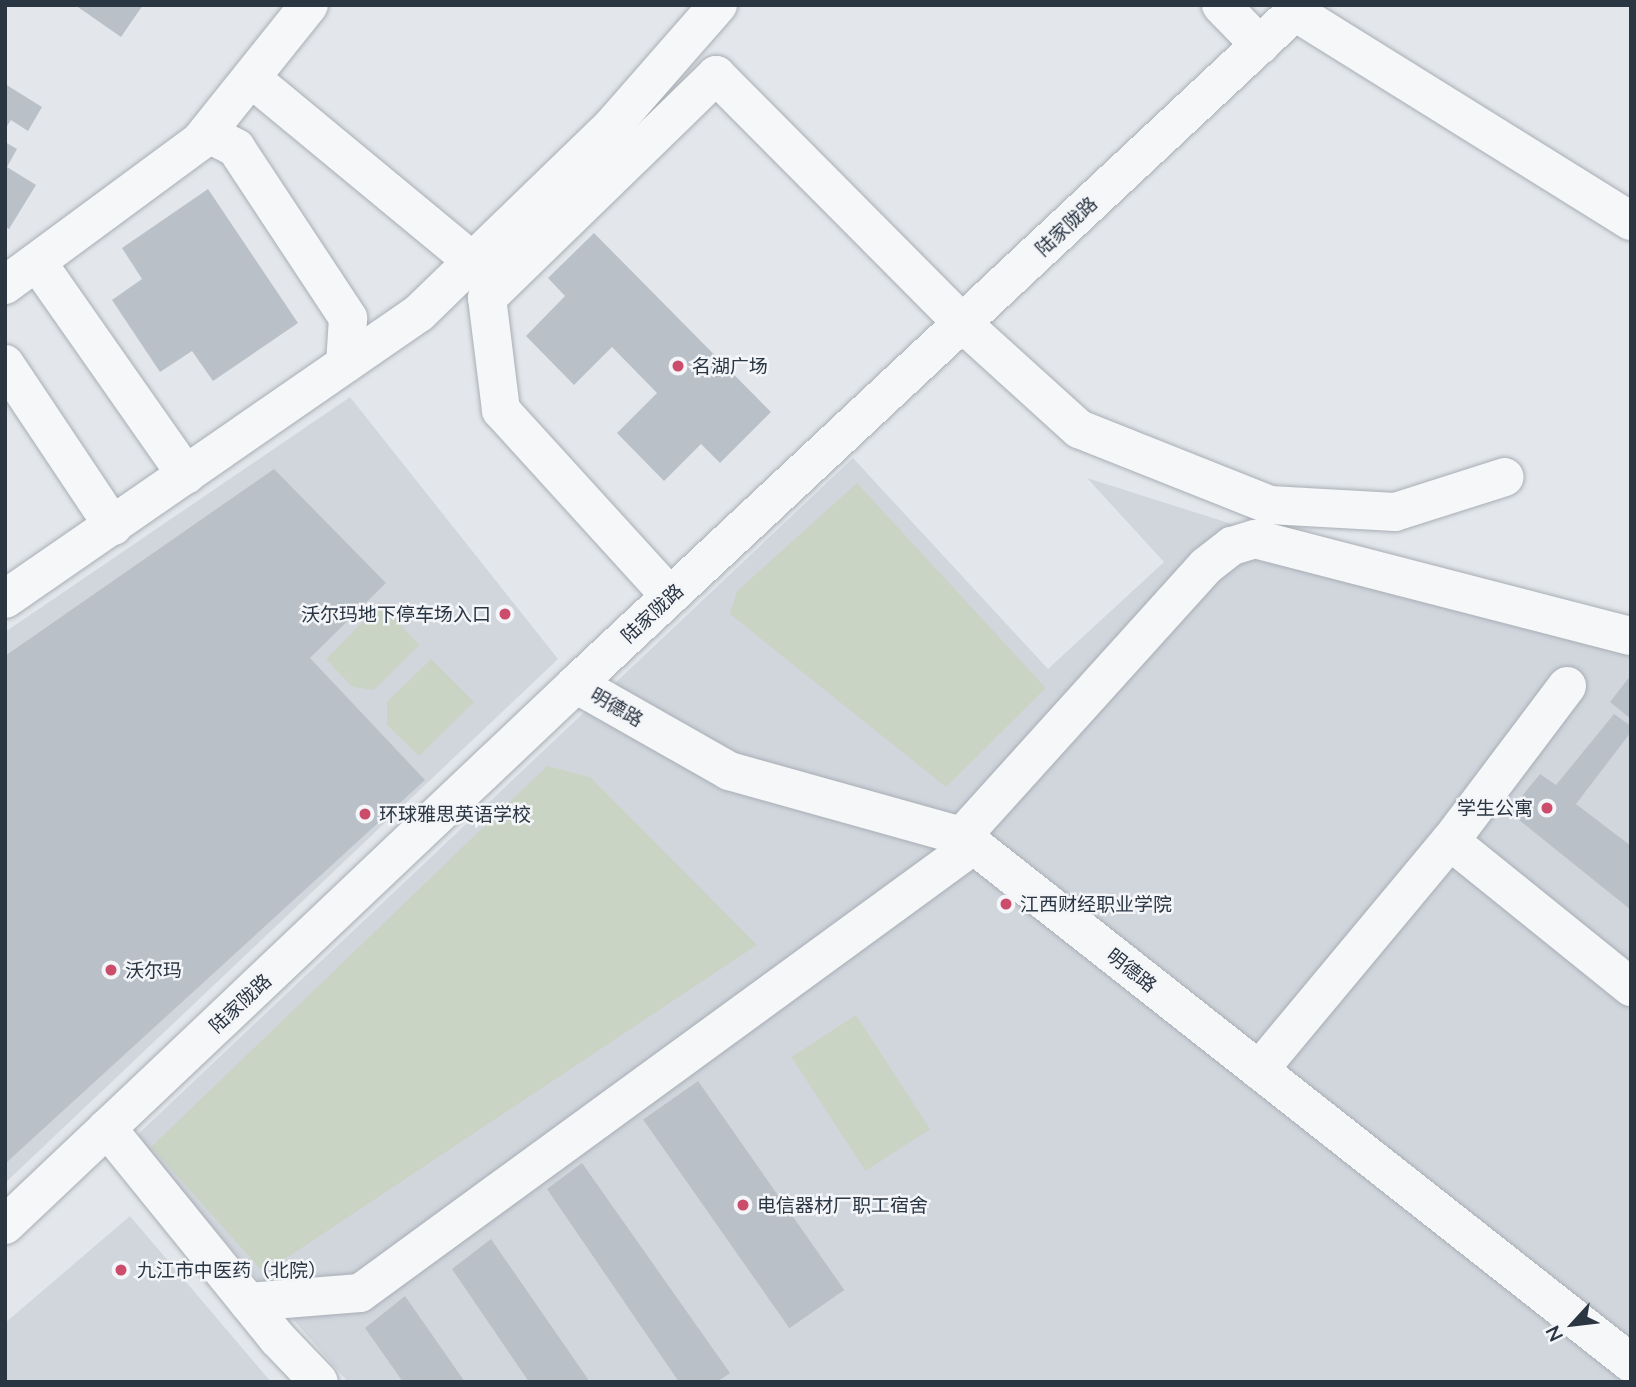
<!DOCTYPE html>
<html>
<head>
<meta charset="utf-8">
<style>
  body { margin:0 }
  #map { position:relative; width:1636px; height:1387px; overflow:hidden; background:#e3e7eb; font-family:Lato,"Noto Sans SC",sans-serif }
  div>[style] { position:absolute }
  .built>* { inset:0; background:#d1d6dd }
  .green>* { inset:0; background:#cad4c4; transform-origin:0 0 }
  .building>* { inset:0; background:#bac0c8; transform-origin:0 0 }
  .roads { filter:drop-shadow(0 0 2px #a8aeb5) drop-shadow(0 0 2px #a8aeb5) }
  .minor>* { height:38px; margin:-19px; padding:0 19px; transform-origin:19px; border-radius:19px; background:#f6f7f9 }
  .dots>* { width:19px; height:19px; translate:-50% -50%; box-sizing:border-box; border:4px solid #f3f5f8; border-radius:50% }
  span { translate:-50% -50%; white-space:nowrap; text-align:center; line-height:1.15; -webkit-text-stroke:5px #f3f5f8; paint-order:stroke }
  .street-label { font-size:19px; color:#2b3643 }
  .poi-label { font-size:19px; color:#2b3643 }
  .left { translate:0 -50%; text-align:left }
  .right { translate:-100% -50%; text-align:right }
  .frame { position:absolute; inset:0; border:7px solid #2b3643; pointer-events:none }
  .north { position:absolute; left:1538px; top:1289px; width:70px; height:70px; -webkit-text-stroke:5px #f3f5f8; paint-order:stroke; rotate:243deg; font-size:19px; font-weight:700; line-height:28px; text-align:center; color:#2b3643 }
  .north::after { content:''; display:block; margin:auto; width:24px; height:32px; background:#2b3643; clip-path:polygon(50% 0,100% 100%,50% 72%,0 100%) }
</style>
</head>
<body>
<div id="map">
  <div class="built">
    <i style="clip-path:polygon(350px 397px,558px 659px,5px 1183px,5px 632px)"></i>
    <i style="clip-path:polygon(853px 458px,1048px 669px,1164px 562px,1087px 478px,1257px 532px,1631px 623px,1631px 1382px,348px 1382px,134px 1138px)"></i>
    <i style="clip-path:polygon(130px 1216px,271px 1382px,5px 1382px,5px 1323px)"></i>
  </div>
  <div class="green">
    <i style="clip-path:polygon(857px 483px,1046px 688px,946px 787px,730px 614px,737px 591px)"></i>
    <i style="clip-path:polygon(381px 603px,419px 645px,374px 690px,352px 687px,326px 659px)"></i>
    <i style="clip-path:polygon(431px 659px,474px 702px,419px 756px,387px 725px,387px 702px)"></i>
    <i style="clip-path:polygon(547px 766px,590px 777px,757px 945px,264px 1273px,151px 1147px)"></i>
    <i style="left:856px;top:1015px;width:136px;height:77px;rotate:57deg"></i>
  </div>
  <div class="building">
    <i style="clip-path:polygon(75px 5px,143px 5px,121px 37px)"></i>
    <i style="clip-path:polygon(5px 84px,42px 107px,28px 131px,11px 120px,5px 129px)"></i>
    <i style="clip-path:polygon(5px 142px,17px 149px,7px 167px,36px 185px,9px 229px,5px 227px)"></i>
    <i style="clip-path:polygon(208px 189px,298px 323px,213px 381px,192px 351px,160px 372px,112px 300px,142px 279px,122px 248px)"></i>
    <i style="clip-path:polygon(594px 233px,771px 412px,720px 463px,701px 444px,664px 481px,617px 433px,657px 393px,612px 347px,574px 385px,526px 336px,565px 296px,548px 278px)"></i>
    <i style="clip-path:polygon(274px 469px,386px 583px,310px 658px,425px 780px,7px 1162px,5px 656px)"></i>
    <i style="clip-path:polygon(1631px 675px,1631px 719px,1610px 702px)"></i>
    <i style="clip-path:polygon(1614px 714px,1631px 726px,1631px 732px,1576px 804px,1631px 846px,1631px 910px,1509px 812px,1540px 774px,1556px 785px)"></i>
    <i style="left:698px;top:1081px;width:255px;height:67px;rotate:55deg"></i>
    <i style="clip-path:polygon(582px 1163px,730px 1373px,717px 1382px,679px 1382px,547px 1189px)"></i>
    <i style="clip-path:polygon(491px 1239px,590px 1382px,529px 1382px,452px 1269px)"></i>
    <i style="clip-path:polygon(405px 1296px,465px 1382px,403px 1382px,365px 1328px)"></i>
  </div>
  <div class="roads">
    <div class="minor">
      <i style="left:1221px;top:5px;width:56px;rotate:45.7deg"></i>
      <i style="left:1295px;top:12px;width:396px;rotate:31.9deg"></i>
      <i style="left:251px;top:78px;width:287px;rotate:39.6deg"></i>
      <i style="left:207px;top:133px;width:33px;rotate:27deg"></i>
      <i style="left:236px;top:148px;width:204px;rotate:56.6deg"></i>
      <i style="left:348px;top:318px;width:46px;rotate:93.7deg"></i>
      <i style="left:37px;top:262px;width:260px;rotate:55deg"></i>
      <i style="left:5px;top:285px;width:242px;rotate:-36.4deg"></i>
      <i style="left:200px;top:141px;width:174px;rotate:-51.3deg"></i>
      <i style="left:5px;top:364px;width:195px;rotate:56.3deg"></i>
      <i style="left:670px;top:596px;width:251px;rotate:-132.3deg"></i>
      <i style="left:501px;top:410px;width:113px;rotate:-97.1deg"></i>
      <i style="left:487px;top:298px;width:320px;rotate:-44.2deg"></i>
      <i style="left:716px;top:75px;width:349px;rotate:45.2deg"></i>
      <i style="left:962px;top:323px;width:158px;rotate:42.2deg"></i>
      <i style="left:1079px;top:429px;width:206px;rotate:21.7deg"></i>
      <i style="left:1270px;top:505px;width:125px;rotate:3.2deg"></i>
      <i style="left:1395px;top:512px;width:115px;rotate:-17.7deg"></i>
      <i style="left:5px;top:599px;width:503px;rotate:-34.64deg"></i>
      <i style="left:419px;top:313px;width:269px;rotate:-44.1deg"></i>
      <i style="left:612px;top:126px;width:161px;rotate:-48.8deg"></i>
      <i style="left:576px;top:684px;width:176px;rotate:29.6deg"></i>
      <i style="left:729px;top:771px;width:242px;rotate:15.6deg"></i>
      <i style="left:962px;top:836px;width:852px;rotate:38.23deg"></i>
      <i style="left:1567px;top:686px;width:194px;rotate:127deg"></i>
      <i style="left:1450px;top:841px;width:233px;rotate:38.9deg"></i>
      <i style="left:962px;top:836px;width:364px;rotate:-47.9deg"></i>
      <i style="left:1206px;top:566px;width:33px;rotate:-38deg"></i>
      <i style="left:1232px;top:546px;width:24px;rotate:-17deg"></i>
      <i style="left:1255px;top:539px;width:388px;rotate:14.5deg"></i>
      <i style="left:1259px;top:1070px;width:298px;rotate:-50.2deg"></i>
      <i style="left:107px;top:1128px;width:272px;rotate:51deg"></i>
      <i style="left:278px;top:1339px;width:59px;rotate:46.4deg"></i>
      <i style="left:5px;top:1225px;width:787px;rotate:-43.45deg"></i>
      <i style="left:576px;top:684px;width:994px;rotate:-43.08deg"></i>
      <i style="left:248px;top:1302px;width:112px;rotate:-4.6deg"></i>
      <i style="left:360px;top:1293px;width:760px;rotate:-36.12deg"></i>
    </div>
  </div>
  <div class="dots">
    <i style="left:678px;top:366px;background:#cc4c6b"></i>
    <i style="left:505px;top:614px;background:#cc4c6b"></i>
    <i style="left:1547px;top:808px;background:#cc4c6b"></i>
    <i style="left:365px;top:814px;background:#cc4c6b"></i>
    <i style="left:1006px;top:904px;background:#cc4c6b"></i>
    <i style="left:111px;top:970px;background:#cc4c6b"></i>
    <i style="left:743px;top:1205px;background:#cc4c6b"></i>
    <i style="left:121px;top:1270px;background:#cc4c6b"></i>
  </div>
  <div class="street-label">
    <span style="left:1066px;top:226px;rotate:-43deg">陆家陇路</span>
    <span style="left:652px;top:613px;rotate:-43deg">陆家陇路</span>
    <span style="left:617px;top:707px;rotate:30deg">明德路</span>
    <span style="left:1132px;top:970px;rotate:38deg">明德路</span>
    <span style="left:240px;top:1003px;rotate:-43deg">陆家陇路</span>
  </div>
  <div class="poi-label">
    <span class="left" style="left:692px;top:366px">名湖广场</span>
    <span class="right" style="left:491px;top:614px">沃尔玛地下停车场入口</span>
    <span class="right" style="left:1533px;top:808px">学生公寓</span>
    <span class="left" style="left:379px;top:814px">环球雅思英语学校</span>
    <span class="left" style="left:1020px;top:904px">江西财经职业学院</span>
    <span class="left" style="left:125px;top:970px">沃尔玛</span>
    <span class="left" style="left:757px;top:1205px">电信器材厂职工宿舍</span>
    <span class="left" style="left:137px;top:1270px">九江市中医药（北院）</span>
  </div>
  <div class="frame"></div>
  <div class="north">N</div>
</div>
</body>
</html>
